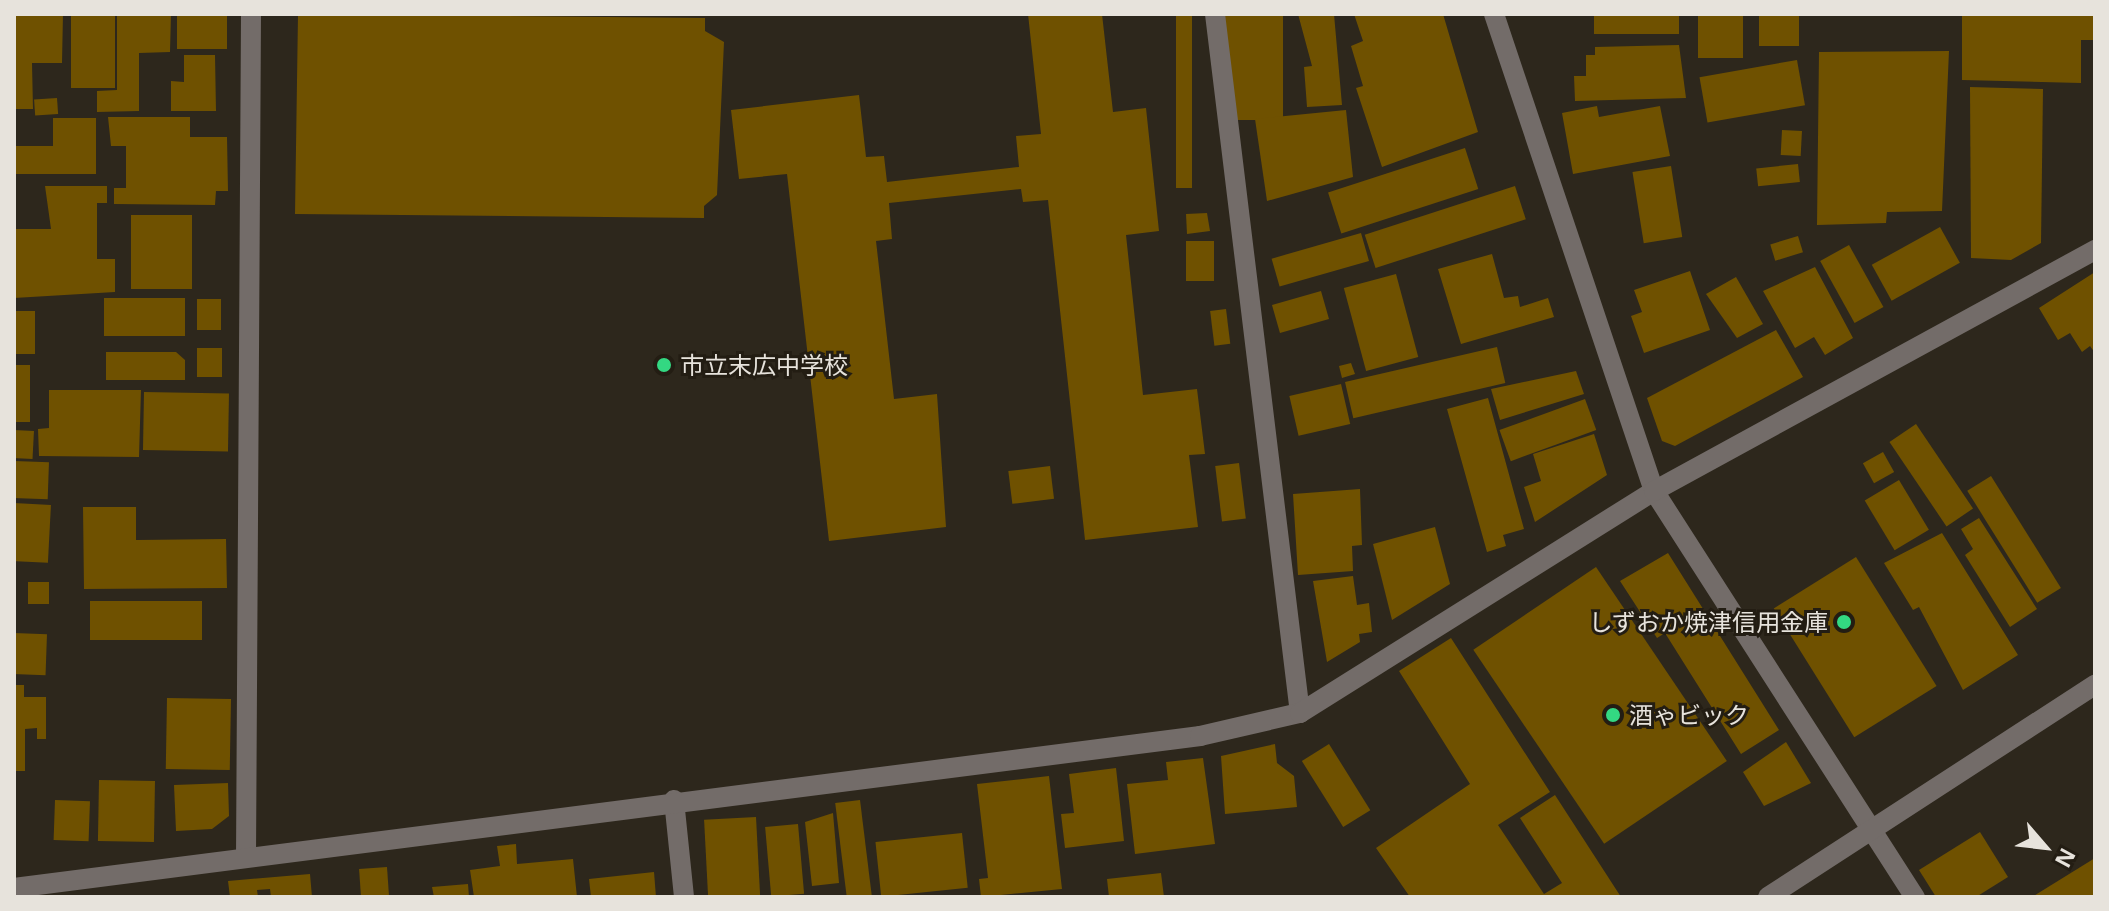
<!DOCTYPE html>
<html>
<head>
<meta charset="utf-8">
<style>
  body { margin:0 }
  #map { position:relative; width:2109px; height:911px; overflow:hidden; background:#2d271c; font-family:"Open Sans","Noto Sans JP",sans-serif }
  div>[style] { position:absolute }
  .building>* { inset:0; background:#6f5100; transform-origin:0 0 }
  .minor>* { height:20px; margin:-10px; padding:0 10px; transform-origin:10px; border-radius:10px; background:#736c69 }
  .dots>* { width:22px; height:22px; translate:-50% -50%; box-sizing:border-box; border:4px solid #231d13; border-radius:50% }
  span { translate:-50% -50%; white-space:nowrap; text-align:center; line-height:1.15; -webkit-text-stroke:6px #231d13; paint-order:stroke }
  .poi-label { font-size:24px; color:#e7e3dc }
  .left { translate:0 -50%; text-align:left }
  .right { translate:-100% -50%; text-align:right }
  .frame { position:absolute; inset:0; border:16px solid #e7e3dc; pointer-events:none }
  .north { position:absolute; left:2005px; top:807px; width:80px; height:80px; -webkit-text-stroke:6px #231d13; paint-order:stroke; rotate:118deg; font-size:22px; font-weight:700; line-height:32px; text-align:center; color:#e7e3dc }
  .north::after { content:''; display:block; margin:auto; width:28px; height:36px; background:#e7e3dc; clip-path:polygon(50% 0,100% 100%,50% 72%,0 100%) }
</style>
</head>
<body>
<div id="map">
  <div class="building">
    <i style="clip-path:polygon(14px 14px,63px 14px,62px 63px,32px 63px,33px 109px,14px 109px)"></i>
    <i style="left:71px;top:14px;width:44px;height:74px"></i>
    <i style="clip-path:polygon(117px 14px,171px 14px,170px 52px,139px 53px,139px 111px,97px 112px,97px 91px,117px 90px)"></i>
    <i style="left:177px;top:14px;width:50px;height:35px"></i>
    <i style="clip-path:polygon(298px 14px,705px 18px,705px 31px,724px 42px,717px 195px,704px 206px,704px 218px,295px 214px)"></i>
    <i style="clip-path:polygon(1028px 14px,1102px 14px,1113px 112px,1146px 108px,1159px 231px,1126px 235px,1143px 395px,1197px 389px,1205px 454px,1189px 455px,1198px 527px,1085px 540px,1048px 200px,1023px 202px,1021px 189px,889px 203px,892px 239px,876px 241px,894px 399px,937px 394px,946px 527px,829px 541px,787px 174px,739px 179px,731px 110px,859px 95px,866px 157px,884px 156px,887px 182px,1019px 167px,1016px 136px,1041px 134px)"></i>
    <i style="left:1176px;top:14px;width:16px;height:174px"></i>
    <i style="left:1225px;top:14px;width:58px;height:106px"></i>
    <i style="clip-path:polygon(1298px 14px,1334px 14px,1342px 105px,1307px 107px,1304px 67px,1312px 66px)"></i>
    <i style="clip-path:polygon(1354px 14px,1443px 14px,1478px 132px,1382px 167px,1356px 88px,1363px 86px,1351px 46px,1363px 41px)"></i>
    <i style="left:1594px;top:14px;width:85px;height:20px"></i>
    <i style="left:1698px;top:14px;width:45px;height:44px"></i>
    <i style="left:1759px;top:14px;width:40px;height:32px"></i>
    <i style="clip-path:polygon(1962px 14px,2095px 14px,2095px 40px,2081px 40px,2081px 83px,1962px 80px)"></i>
    <i style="clip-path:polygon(1679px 45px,1686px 98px,1575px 101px,1574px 76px,1586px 76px,1586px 55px,1595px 55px,1595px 47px)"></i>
    <i style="clip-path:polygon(1949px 51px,1942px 211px,1887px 212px,1886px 223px,1817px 225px,1819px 52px)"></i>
    <i style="clip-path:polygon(184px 55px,215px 55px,216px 111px,171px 111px,171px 81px,184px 82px)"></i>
    <i style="left:1797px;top:60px;width:46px;height:99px;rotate:80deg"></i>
    <i style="clip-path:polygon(1970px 87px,2043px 89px,2041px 243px,2011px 260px,1971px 258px)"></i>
    <i style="left:57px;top:98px;width:16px;height:23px;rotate:86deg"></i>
    <i style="clip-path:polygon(1597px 106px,1599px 117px,1660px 106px,1670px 156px,1573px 174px,1562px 113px)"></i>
    <i style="clip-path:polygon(1346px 110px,1353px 177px,1267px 201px,1255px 119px)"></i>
    <i style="clip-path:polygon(108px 117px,190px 117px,190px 137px,227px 137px,228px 191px,216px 191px,215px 205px,114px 204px,114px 188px,126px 188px,126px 146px,111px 146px)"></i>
    <i style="clip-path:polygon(53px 118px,96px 118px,96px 174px,14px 174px,14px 146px,53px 146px)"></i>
    <i style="left:1782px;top:130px;width:20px;height:25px;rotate:3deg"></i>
    <i style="left:1465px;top:148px;width:43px;height:144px;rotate:72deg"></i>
    <i style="left:1798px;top:164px;width:18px;height:42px;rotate:84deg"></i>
    <i style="left:1671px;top:166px;width:72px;height:39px;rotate:81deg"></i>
    <i style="clip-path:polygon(45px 186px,107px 186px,107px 203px,97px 203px,97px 259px,115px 259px,115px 292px,14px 298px,14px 229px,51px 229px)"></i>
    <i style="left:1515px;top:186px;width:35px;height:158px;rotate:72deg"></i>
    <i style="clip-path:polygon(1207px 213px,1210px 231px,1187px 234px,1186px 214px)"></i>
    <i style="left:192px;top:215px;width:74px;height:61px;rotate:90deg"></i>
    <i style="left:1940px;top:227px;width:41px;height:78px;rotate:61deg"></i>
    <i style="left:1361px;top:233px;width:29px;height:93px;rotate:74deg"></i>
    <i style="left:1798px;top:236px;width:17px;height:29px;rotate:73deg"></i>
    <i style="left:1214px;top:241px;width:40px;height:28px;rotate:90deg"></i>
    <i style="left:1849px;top:245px;width:71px;height:33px;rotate:61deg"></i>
    <i style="clip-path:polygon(1492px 254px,1504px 298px,1518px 296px,1520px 307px,1548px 298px,1554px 317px,1461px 344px,1438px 269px)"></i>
    <i style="clip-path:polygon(1815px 267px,1853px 338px,1825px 355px,1814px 337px,1795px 348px,1763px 291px)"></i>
    <i style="clip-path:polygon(1690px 271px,1710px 330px,1644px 353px,1631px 316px,1642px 312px,1634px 290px)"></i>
    <i style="clip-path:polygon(2095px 272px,2095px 353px,2090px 346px,2082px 352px,2070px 333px,2058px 340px,2039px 308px)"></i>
    <i style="left:1396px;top:274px;width:86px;height:54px;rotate:75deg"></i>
    <i style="clip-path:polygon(1736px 277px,1763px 324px,1737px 338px,1706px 294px)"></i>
    <i style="left:1321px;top:291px;width:29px;height:51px;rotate:74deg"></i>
    <i style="left:185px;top:298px;width:38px;height:81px;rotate:90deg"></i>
    <i style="left:197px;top:299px;width:24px;height:31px"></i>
    <i style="left:1226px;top:309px;width:35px;height:16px;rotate:83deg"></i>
    <i style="left:14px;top:311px;width:21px;height:43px"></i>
    <i style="clip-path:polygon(1776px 330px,1803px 377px,1675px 446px,1662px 441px,1647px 398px)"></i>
    <i style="left:1497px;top:347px;width:37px;height:156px;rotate:77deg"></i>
    <i style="left:197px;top:348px;width:25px;height:29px"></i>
    <i style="clip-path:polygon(106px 352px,176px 352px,185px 360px,185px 380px,106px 380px)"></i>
    <i style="clip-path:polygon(1351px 363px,1355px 374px,1342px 378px,1339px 366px)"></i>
    <i style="left:14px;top:365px;width:16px;height:57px"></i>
    <i style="clip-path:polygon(1576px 371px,1584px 394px,1500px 420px,1491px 389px)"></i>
    <i style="left:1341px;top:384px;width:41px;height:53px;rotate:77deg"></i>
    <i style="clip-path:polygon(49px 390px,141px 390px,139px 457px,39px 456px,38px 429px,49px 428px)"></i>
    <i style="left:144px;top:392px;width:85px;height:58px;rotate:1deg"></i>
    <i style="clip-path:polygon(1488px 398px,1524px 529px,1503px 535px,1506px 546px,1487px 552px,1447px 409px)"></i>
    <i style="left:1585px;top:399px;width:33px;height:91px;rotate:70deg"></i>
    <i style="left:1916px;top:424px;width:102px;height:32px;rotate:56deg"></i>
    <i style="left:14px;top:430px;width:20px;height:28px;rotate:3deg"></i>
    <i style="clip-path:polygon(1594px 434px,1607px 475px,1535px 522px,1524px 487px,1541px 481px,1533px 454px)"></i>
    <i style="left:1883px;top:452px;width:23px;height:23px;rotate:61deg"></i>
    <i style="left:14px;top:461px;width:35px;height:37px;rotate:2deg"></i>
    <i style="left:1239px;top:463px;width:56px;height:24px;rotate:83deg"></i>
    <i style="left:1050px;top:466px;width:33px;height:42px;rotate:83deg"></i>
    <i style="left:1991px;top:476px;width:132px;height:28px;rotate:58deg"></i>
    <i style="left:1899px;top:480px;width:58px;height:40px;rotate:59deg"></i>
    <i style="clip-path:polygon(1360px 489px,1362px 545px,1352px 546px,1353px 571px,1298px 575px,1293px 494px)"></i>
    <i style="left:14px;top:503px;width:37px;height:58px;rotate:3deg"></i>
    <i style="clip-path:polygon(83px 507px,136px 507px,136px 540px,226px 539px,227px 588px,84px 589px)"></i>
    <i style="clip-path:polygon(1979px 518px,2037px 609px,2010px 627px,1965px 555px,1973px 549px,1961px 529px)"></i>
    <i style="clip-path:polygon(1435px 527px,1450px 584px,1392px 620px,1373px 544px)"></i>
    <i style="clip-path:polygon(1942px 533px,2018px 655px,1963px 690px,1919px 607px,1913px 610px,1884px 563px)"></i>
    <i style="clip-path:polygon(1668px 553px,1779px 730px,1741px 754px,1665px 633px,1657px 638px,1620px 581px)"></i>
    <i style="left:1856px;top:557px;width:152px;height:97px;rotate:58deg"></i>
    <i style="left:1596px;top:567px;width:234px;height:148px;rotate:56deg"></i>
    <i style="clip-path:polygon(1353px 576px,1357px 605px,1369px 603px,1372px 632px,1359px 634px,1360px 642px,1327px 662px,1313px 581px)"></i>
    <i style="left:49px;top:582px;width:22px;height:21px;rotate:90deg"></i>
    <i style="left:90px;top:601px;width:112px;height:39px"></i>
    <i style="left:14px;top:633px;width:33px;height:41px;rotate:2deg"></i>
    <i style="clip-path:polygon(1451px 638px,1550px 792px,1498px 825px,1544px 894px,1562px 883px,1520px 818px,1555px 795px,1621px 897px,1410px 897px,1376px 848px,1470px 784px,1399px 671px)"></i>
    <i style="clip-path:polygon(14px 685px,24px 685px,24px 697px,46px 697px,46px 739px,37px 739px,37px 728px,25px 729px,25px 771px,14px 771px)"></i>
    <i style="left:167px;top:698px;width:64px;height:71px;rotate:1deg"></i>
    <i style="clip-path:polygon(1786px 742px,1811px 783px,1764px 806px,1743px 772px)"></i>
    <i style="clip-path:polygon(1275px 744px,1277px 763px,1294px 776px,1297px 807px,1225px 814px,1221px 756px)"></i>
    <i style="left:1329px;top:744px;width:78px;height:32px;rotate:58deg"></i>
    <i style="clip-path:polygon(1203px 758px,1215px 844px,1135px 854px,1127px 784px,1168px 780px,1166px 762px)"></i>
    <i style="clip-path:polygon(1116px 768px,1124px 841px,1065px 848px,1061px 814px,1074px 813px,1069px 774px)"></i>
    <i style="clip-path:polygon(1049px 776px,1062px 889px,981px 897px,979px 879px,988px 878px,977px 784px)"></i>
    <i style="left:99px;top:780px;width:56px;height:61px;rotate:1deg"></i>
    <i style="clip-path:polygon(228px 783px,229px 816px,212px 829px,176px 831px,174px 785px)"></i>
    <i style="left:55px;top:800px;width:35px;height:40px;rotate:2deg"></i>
    <i style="left:860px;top:800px;width:98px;height:25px;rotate:83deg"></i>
    <i style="clip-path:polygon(833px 813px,839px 883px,812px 886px,805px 822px)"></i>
    <i style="left:756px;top:817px;width:80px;height:52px;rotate:87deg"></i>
    <i style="left:798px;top:824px;width:70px;height:33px;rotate:85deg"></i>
    <i style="clip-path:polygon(1980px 832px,2008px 877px,1976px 897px,1936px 897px,1919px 870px)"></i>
    <i style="left:962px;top:833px;width:55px;height:87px;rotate:84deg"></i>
    <i style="clip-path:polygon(516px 844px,517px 864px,573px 859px,577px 897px,474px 897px,470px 870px,500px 866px,497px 846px)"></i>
    <i style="clip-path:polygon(2095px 858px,2095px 897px,2032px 897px)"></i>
    <i style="left:387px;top:867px;width:30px;height:28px;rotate:86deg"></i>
    <i style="clip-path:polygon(654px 872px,656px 897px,591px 897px,589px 879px)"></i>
    <i style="clip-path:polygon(1161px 873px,1164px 897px,1109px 897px,1107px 879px)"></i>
    <i style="clip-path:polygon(310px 874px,312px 897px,271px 897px,270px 889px,257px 890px,258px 897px,230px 897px,228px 881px)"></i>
    <i style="clip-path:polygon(468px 884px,469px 897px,434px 897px,432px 887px)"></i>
  </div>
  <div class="minor">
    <i style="left:1215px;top:14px;width:704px;rotate:83.07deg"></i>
    <i style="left:1494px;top:14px;width:503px;rotate:71.46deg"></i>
    <i style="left:1654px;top:491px;width:483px;rotate:57.3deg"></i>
    <i style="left:674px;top:800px;width:98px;rotate:84.1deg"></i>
    <i style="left:246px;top:857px;width:843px;rotate:-89.66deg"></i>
    <i style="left:14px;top:888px;width:1196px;rotate:-7.3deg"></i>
    <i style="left:1200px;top:736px;width:103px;rotate:-13deg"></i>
    <i style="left:1300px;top:713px;width:418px;rotate:-32.1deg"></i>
    <i style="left:1654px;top:491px;width:503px;rotate:-28.66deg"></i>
    <i style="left:1768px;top:897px;width:390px;rotate:-33deg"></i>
  </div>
  <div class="dots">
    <i style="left:664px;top:365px;background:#33d882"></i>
    <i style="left:1844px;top:622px;background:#33d882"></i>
    <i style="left:1613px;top:715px;background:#33d882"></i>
  </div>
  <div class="poi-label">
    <span class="left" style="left:680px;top:365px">市立末広中学校</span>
    <span class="right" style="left:1828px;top:622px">しずおか焼津信用金庫</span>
    <span class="left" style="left:1629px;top:715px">酒ゃビック</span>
  </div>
  <div class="frame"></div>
  <div class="north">N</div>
</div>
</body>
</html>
